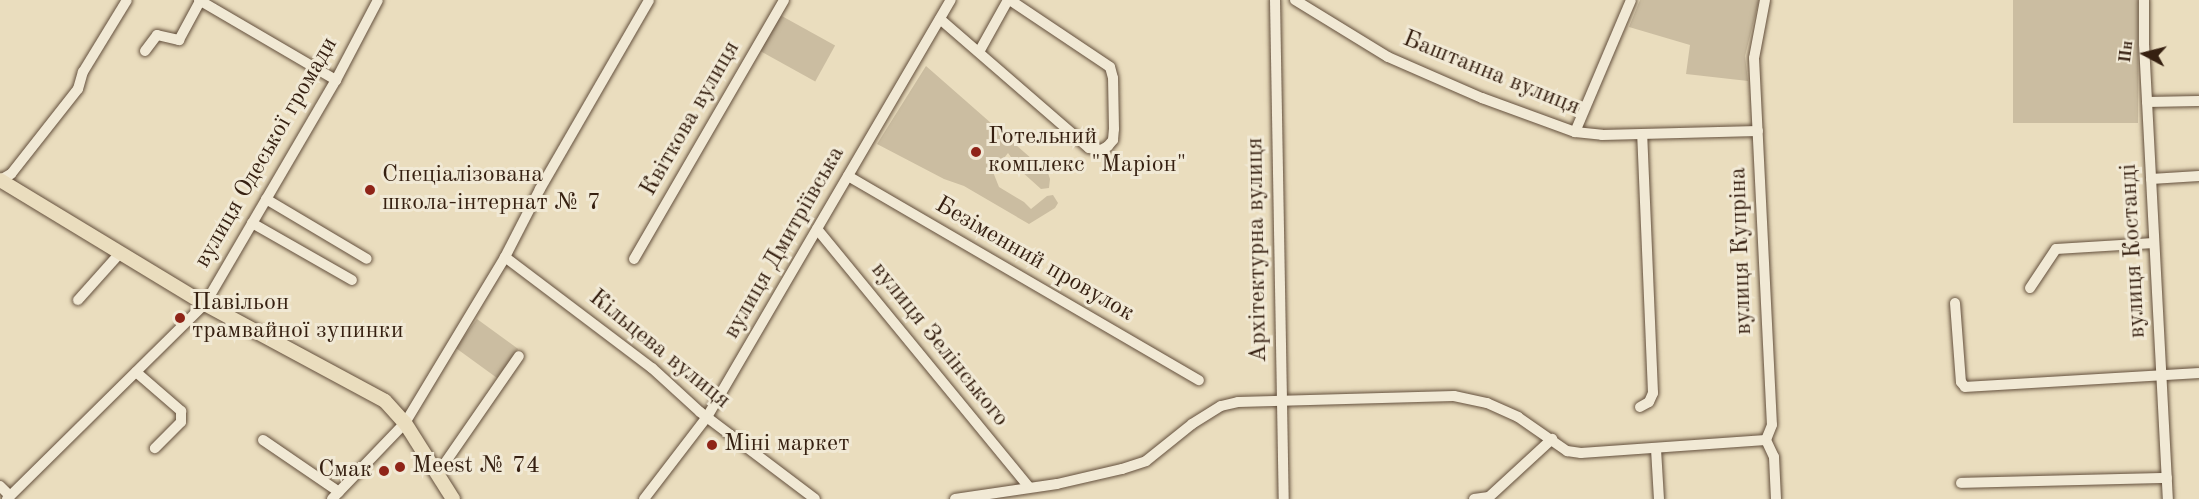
<!DOCTYPE html>
<html>
<head>
<meta charset="utf-8">
<style>
  body { margin:0 }
  #map { position:relative; width:2199px; height:499px; overflow:hidden; background:#eaddbe; font-family:"Old Standard TT",serif }
  div>[style] { position:absolute }
  .green>* { inset:0; background:#cbbda1; transform-origin:0 0 }
  .roads { filter:drop-shadow(0 0 2px #634f3c) drop-shadow(0 0 2px #634f3c) }
  .minor>* { height:10px; margin:-5px; padding:0 5px; transform-origin:5px; border-radius:5px; background:#f1e9d5 }
  .major>* { height:14px; margin:-7px; padding:0 7px; transform-origin:7px; border-radius:7px; background:#eaddbe }
  .dots>* { width:16px; height:16px; translate:-50% -50%; box-sizing:border-box; border:3px solid #f1e9d5; border-radius:50% }
  span { translate:-50% -50%; white-space:nowrap; text-align:center; line-height:1.15; -webkit-text-stroke:6px #f1e9d5; paint-order:stroke }
  .street-label { font-size:24px; color:#362011 }
  .poi-label { font-size:24px; color:#362011 }
  .left { translate:0 -50%; text-align:left }
  .right { translate:-100% -50%; text-align:right }
  .north { position:absolute; left:2115px; top:24px; width:60px; height:60px; -webkit-text-stroke:4px #f1e9d5; paint-order:stroke; rotate:277deg; font-size:16px; font-weight:700; line-height:24px; text-align:center; color:#362011 }
  .north::after { content:''; display:block; margin:auto; width:21px; height:27px; background:#362011; clip-path:polygon(50% 0,100% 100%,50% 72%,0 100%) }
</style>
</head>
<body>
<div id="map">
  <div class="green">
    <i style="clip-path:polygon(1640px 0,1759px 0,1745px 56px,1748px 81px,1686px 74px,1690px 45px,1629px 27px)"></i>
    <i style="left:2013px;top:0;width:125px;height:123px"></i>
    <i style="left:780px;top:15px;width:63px;height:41px;rotate:29deg"></i>
    <i style="clip-path:polygon(926px 66px,1048px 173px,1050px 179px,1049px 188px,1041px 189px,1021px 171px,1008px 153px,993px 172px,999px 187px,1024px 202px,1031px 209px,1047px 196px,1053px 195px,1058px 203px,1055px 208px,1029px 224px,964px 186px,944px 179px,877px 144px)"></i>
    <i style="left:477px;top:319px;width:51px;height:36px;rotate:36deg"></i>
  </div>
  <div class="roads">
    <div class="minor">
      <i style="left:199px;top:0;width:159px;rotate:30.3deg"></i>
      <i style="left:1275px;top:0;width:499px;rotate:89deg"></i>
      <i style="left:1295px;top:0;width:109px;rotate:31.5deg"></i>
      <i style="left:1388px;top:57px;width:103px;rotate:23.6deg"></i>
      <i style="left:1482px;top:98px;width:99px;rotate:20.1deg"></i>
      <i style="left:1575px;top:132px;width:27px;rotate:6deg"></i>
      <i style="left:1602px;top:135px;width:156px;rotate:-1.5deg"></i>
      <i style="left:1765px;top:0;width:59px;rotate:100.7deg"></i>
      <i style="left:1754px;top:58px;width:367px;rotate:87.2deg"></i>
      <i style="left:1772px;top:425px;width:16px;rotate:112deg"></i>
      <i style="left:1766px;top:440px;width:19px;rotate:65deg"></i>
      <i style="left:1774px;top:457px;width:42px;rotate:87.3deg"></i>
      <i style="left:2144px;top:0;width:44px;rotate:90deg"></i>
      <i style="left:2144px;top:44px;width:456px;rotate:87deg"></i>
      <i style="left:940px;top:19px;width:197px;rotate:40.9deg"></i>
      <i style="left:1089px;top:148px;width:12px;rotate:9deg"></i>
      <i style="left:1101px;top:150px;width:8px;rotate:-30deg"></i>
      <i style="left:1108px;top:146px;width:8px;rotate:-50deg"></i>
      <i style="left:1113px;top:140px;width:11px;rotate:-85deg"></i>
      <i style="left:1114px;top:129px;width:51px;rotate:-91.1deg"></i>
      <i style="left:1113px;top:78px;width:11px;rotate:-105deg"></i>
      <i style="left:1110px;top:67px;width:120px;rotate:-146.2deg"></i>
      <i style="left:145px;top:51px;width:20px;rotate:-53deg"></i>
      <i style="left:157px;top:35px;width:23px;rotate:13deg"></i>
      <i style="left:179px;top:40px;width:44px;rotate:-61.7deg"></i>
      <i style="left:979px;top:52px;width:60px;rotate:-60.9deg"></i>
      <i style="left:2147px;top:102px;width:52px;rotate:-1.1deg"></i>
      <i style="left:1575px;top:132px;width:143px;rotate:-67deg"></i>
      <i style="left:848px;top:176px;width:406px;rotate:30.2deg"></i>
      <i style="left:2151px;top:179px;width:48px;rotate:-3.6deg"></i>
      <i style="left:0;top:180px;width:13px;rotate:-29deg"></i>
      <i style="left:11px;top:174px;width:108px;rotate:-51.8deg"></i>
      <i style="left:78px;top:89px;width:18px;rotate:-74deg"></i>
      <i style="left:83px;top:72px;width:84px;rotate:-58.6deg"></i>
      <i style="left:266px;top:199px;width:117px;rotate:30.7deg"></i>
      <i style="left:252px;top:223px;width:115px;rotate:29.7deg"></i>
      <i style="left:817px;top:229px;width:334px;rotate:50.6deg"></i>
      <i style="left:505px;top:257px;width:184px;rotate:37.1deg"></i>
      <i style="left:652px;top:368px;width:65px;rotate:42.5deg"></i>
      <i style="left:700px;top:412px;width:144px;rotate:37.1deg"></i>
      <i style="left:634px;top:259px;width:299px;rotate:-59.9deg"></i>
      <i style="left:2030px;top:288px;width:47px;rotate:-56.3deg"></i>
      <i style="left:2056px;top:249px;width:98px;rotate:-3.5deg"></i>
      <i style="left:78px;top:300px;width:63px;rotate:-48.2deg"></i>
      <i style="left:1955px;top:303px;width:79px;rotate:85.7deg"></i>
      <i style="left:1961px;top:382px;width:6px;rotate:51deg"></i>
      <i style="left:1965px;top:387px;width:234px;rotate:-3.4deg"></i>
      <i style="left:136px;top:372px;width:60px;rotate:40.9deg"></i>
      <i style="left:181px;top:411px;width:11px;rotate:90deg"></i>
      <i style="left:181px;top:422px;width:37px;rotate:135deg"></i>
      <i style="left:1640px;top:407px;width:10px;rotate:-29deg"></i>
      <i style="left:1649px;top:402px;width:10px;rotate:-66deg"></i>
      <i style="left:1653px;top:393px;width:258px;rotate:-92.4deg"></i>
      <i style="left:263px;top:440px;width:92px;rotate:34.4deg"></i>
      <i style="left:1656px;top:449px;width:50px;rotate:86.6deg"></i>
      <i style="left:438px;top:473px;width:142px;rotate:-55.3deg"></i>
      <i style="left:1961px;top:483px;width:206px;rotate:-1.4deg"></i>
      <i style="left:0;top:486px;width:14px;rotate:45deg"></i>
      <i style="left:7px;top:499px;width:278px;rotate:-44.6deg"></i>
      <i style="left:205px;top:304px;width:259px;rotate:-59.7deg"></i>
      <i style="left:336px;top:80px;width:90px;rotate:-62.3deg"></i>
      <i style="left:332px;top:499px;width:105px;rotate:-46.2deg"></i>
      <i style="left:405px;top:423px;width:194px;rotate:-58.9deg"></i>
      <i style="left:505px;top:257px;width:76px;rotate:-62.8deg"></i>
      <i style="left:540px;top:189px;width:218px;rotate:-60deg"></i>
      <i style="left:644px;top:499px;width:103px;rotate:-52.5deg"></i>
      <i style="left:707px;top:417px;width:483px;rotate:-59.7deg"></i>
      <i style="left:955px;top:499px;width:103px;rotate:-8.4deg"></i>
      <i style="left:1057px;top:484px;width:67px;rotate:-13deg"></i>
      <i style="left:1122px;top:469px;width:25px;rotate:-18deg"></i>
      <i style="left:1146px;top:461px;width:59px;rotate:-38.8deg"></i>
      <i style="left:1192px;top:424px;width:34px;rotate:-32deg"></i>
      <i style="left:1221px;top:406px;width:17px;rotate:-13deg"></i>
      <i style="left:1238px;top:402px;width:216px;rotate:-1.6deg"></i>
      <i style="left:1454px;top:396px;width:34px;rotate:12deg"></i>
      <i style="left:1487px;top:403px;width:34px;rotate:24deg"></i>
      <i style="left:1518px;top:417px;width:60px;rotate:34.8deg"></i>
      <i style="left:1567px;top:451px;width:14px;rotate:8deg"></i>
      <i style="left:1581px;top:453px;width:185px;rotate:-4deg"></i>
      <i style="left:1474px;top:499px;width:15px;rotate:-8deg"></i>
      <i style="left:1489px;top:497px;width:86px;rotate:-42.6deg"></i>
    </div>
    <div class="major">
      <i style="left:0;top:180px;width:240px;rotate:31.2deg"></i>
      <i style="left:205px;top:304px;width:204px;rotate:28.3deg"></i>
      <i style="left:385px;top:401px;width:30px;rotate:48deg"></i>
      <i style="left:405px;top:423px;width:90px;rotate:57.7deg"></i>
    </div>
  </div>
  <div class="dots">
    <i style="left:976px;top:152px;background:#8f2418"></i>
    <i style="left:370px;top:190px;background:#8f2418"></i>
    <i style="left:180px;top:318px;background:#8f2418"></i>
    <i style="left:712px;top:445px;background:#8f2418"></i>
    <i style="left:400px;top:467px;background:#8f2418"></i>
    <i style="left:384px;top:471px;background:#8f2418"></i>
  </div>
  <div class="street-label">
    <span style="left:1491px;top:74px;rotate:22deg">Баштанна вулиця</span>
    <span style="left:691px;top:119px;rotate:-60deg">Квіткова вулиця</span>
    <span style="left:267px;top:153px;rotate:-60deg">вулиця Одеської громади</span>
    <span style="left:785px;top:243px;rotate:-60deg">вулиця Дмитріївська</span>
    <span style="left:1258px;top:250px;rotate:-91deg">Архітектурна вулиця</span>
    <span style="left:1742px;top:251px;rotate:-92deg">вулиця Купріна</span>
    <span style="left:2134px;top:251px;rotate:-93deg">вулиця Костанді</span>
    <span style="left:1034px;top:260px;rotate:30deg">Безіменний провулок</span>
    <span style="left:939px;top:345px;rotate:51deg">вулиця Зелінського</span>
    <span style="left:659px;top:350px;rotate:39deg">Кільцева вулиця</span>
  </div>
  <div class="poi-label">
    <span class="left" style="left:988px;top:152px">Готельний<br>комплекс "Маріон"</span>
    <span class="left" style="left:382px;top:190px">Спеціалізована<br>школа-інтернат № 7</span>
    <span class="left" style="left:192px;top:318px">Павільон<br>трамвайної зупинки</span>
    <span class="left" style="left:724px;top:445px">Міні маркет</span>
    <span class="left" style="left:412px;top:467px">Meest № 74</span>
    <span class="right" style="left:372px;top:471px">Смак</span>
  </div>
  <div class="north">Пн</div>
</div>
</body>
</html>
